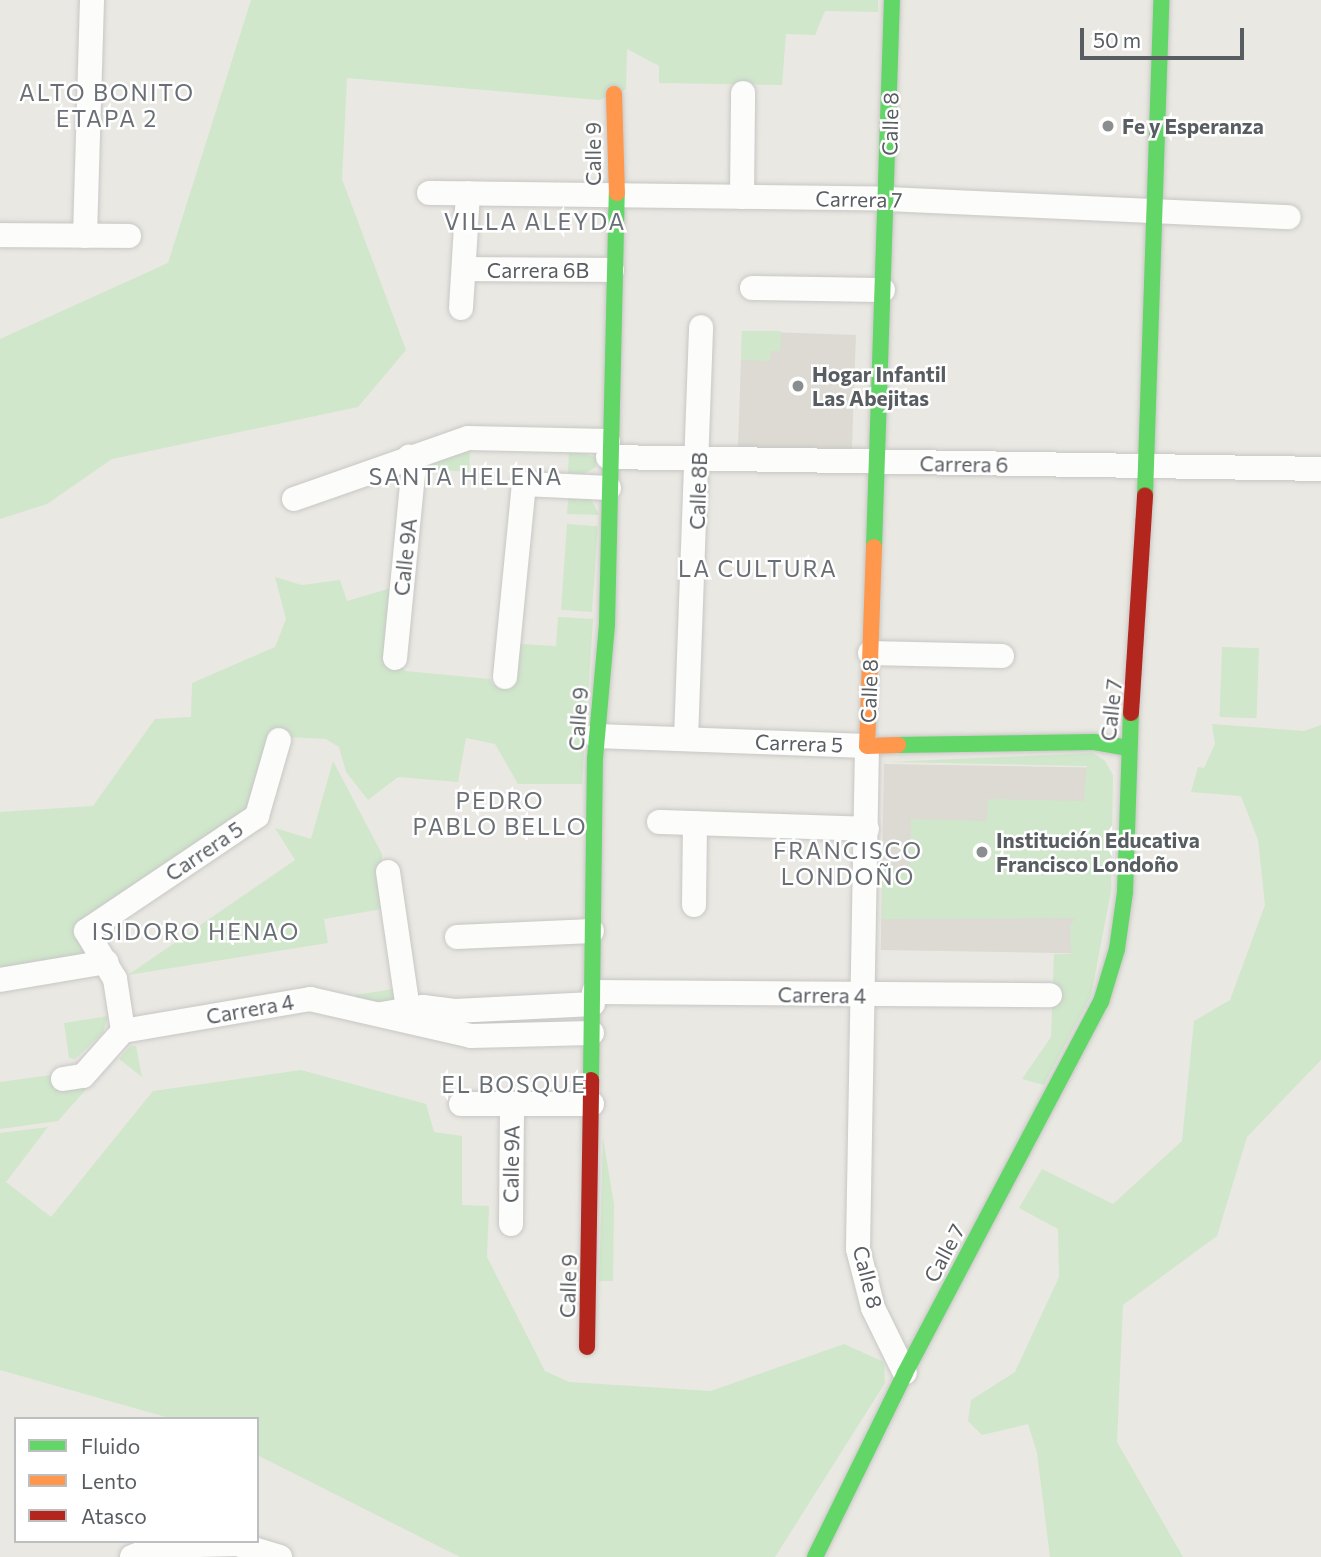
<!DOCTYPE html>
<html>
<head>
<meta charset="utf-8">
<style>
  body { margin:0 }
  #map { position:relative; width:1321px; height:1557px; overflow:hidden; background:#eae8e2; font-family:Commissioner,sans-serif }
  div>[style] { position:absolute }
  .education>* { inset:0; background:#dcdad2; transform-origin:0 0 }
  .green>* { inset:0; background:#d0e7cb; transform-origin:0 0 }
  .roads { filter:drop-shadow(0 0 2px #c7c7c6) drop-shadow(0 0 2px #c7c7c6) }
  .street>* { height:24px; margin:-12px; padding:0 12px; transform-origin:12px; border-radius:12px; background:#fcfcfb }
  .fast>* { height:16px; margin:-8px; padding:0 8px; transform-origin:8px; border-radius:8px; background:#63d668 }
  .slow>* { height:16px; margin:-8px; padding:0 8px; transform-origin:8px; border-radius:8px; background:#ff974d }
  .jam>* { height:16px; margin:-8px; padding:0 8px; transform-origin:8px; border-radius:8px; background:#b3261e }
  .dots>* { width:19px; height:19px; translate:-50% -50%; box-sizing:border-box; border:4px solid #fff; border-radius:50% }
  span { translate:-50% -50%; white-space:nowrap; text-align:center; line-height:1.15; -webkit-text-stroke:5px #fff; paint-order:stroke }
  .street-label { font-size:21px; color:#585d61 }
  .poi-label { font-size:21px; color:#585d61; font-weight:700 }
  .left { translate:0 -50%; text-align:left }
  .neighbourhood-label { font-size:23px; color:#696f74; letter-spacing:2px }
  .legend { position:absolute; left:14px; top:1417px; width:245px; height:126px; box-sizing:border-box; background:#fff; border:2px solid #bcbec0; margin:0; padding:9px 12px; list-style:none; font-size:21px; color:#585d61 }
  .legend li { display:flex; align-items:center; gap:14px; height:35px }
  .legend b { width:35px; border:2px solid #bcbec0 }
  .scale { position:absolute; left:1080px; top:28px; width:164px; height:32px; box-sizing:border-box; border:4px solid #585d61; border-top:0; padding-left:9px; font-size:21px; line-height:24px; white-space:nowrap; color:#585d61; -webkit-text-stroke:5px #fff; paint-order:stroke }
</style>
</head>
<body>
<div id="map">
  <div class="education">
    <i style="left:742px;top:331px;width:114px;height:118px;rotate:2deg"></i>
    <i style="left:884px;top:764px;width:203px;height:186px;rotate:1deg"></i>
  </div>
  <div class="green">
    <i style="clip-path:polygon(251px 0,878px 0,878px 12px,825px 11px,815px 35px,786px 34px,782px 85px,659px 83px,659px 66px,627px 49px,626px 89px,599px 100px,347px 78px,342px 179px,406px 350px,358px 407px,112px 459px,47px 504px,0 519px,0 339px,168px 263px)"></i>
    <i style="clip-path:polygon(742px 331px,781px 331px,780px 351px,771px 351px,770px 361px,741px 360px)"></i>
    <i style="clip-path:polygon(470px 448px,469px 472px,430px 469px,431px 463px)"></i>
    <i style="clip-path:polygon(569px 450px,596px 457px,596px 467px,583px 474px,568px 473px)"></i>
    <i style="clip-path:polygon(568px 498px,591px 499px,599px 515px,567px 514px)"></i>
    <i style="left:567px;top:524px;width:31px;height:86px;rotate:4deg"></i>
    <i style="clip-path:polygon(275px 577px,302px 585px,340px 580px,347px 601px,391px 588px,400px 663px,405px 671px,490px 679px,493px 685px,514px 685px,520px 644px,556px 646px,558px 617px,593px 619px,582px 784px,518px 784px,495px 744px,466px 738px,458px 782px,398px 777px,368px 800px,346px 772px,339px 747px,326px 739px,287px 737px,250px 805px,239px 816px,76px 929px,87px 955px,0 977px,0 812px,93px 806px,155px 719px,191px 717px,192px 683px,275px 647px,286px 619px)"></i>
    <i style="left:1222px;top:647px;width:37px;height:70px;rotate:2deg"></i>
    <i style="clip-path:polygon(1212px 724px,1304px 731px,1321px 725px,1321px 1060px,1247px 1137px,1217px 1236px,1123px 1305px,1117px 1442px,1183px 1557px,1050px 1557px,1037px 1453px,1028px 1424px,982px 1435px,968px 1421px,971px 1400px,1015px 1372px,1059px 1277px,1058px 1229px,1019px 1208px,1042px 1169px,1113px 1204px,1182px 1141px,1194px 1021px,1230px 1000px,1265px 905px,1258px 840px,1241px 796px,1191px 792px,1198px 767px,1204px 768px,1215px 744px)"></i>
    <i style="clip-path:polygon(1093px 753px,1105px 761px,1113px 775px,1111px 891px,1091px 996px,1044px 1085px,1022px 1079px,1051px 1037px,1054px 954px,1071px 954px,1070px 926px,1075px 918px,882px 919px,882px 867px,910px 868px,911px 819px,987px 821px,988px 799px,1084px 801px,1087px 766px,888px 762px)"></i>
    <i style="clip-path:polygon(333px 761px,382px 854px,382px 909px,324px 919px,328px 943px,128px 975px,295px 860px,275px 828px,311px 839px)"></i>
    <i style="clip-path:polygon(400px 988px,394px 1005px,355px 997px,355px 995px)"></i>
    <i style="clip-path:polygon(108px 1016px,103px 1033px,75px 1059px,69px 1058px,64px 1023px)"></i>
    <i style="clip-path:polygon(130px 1046px,136px 1046px,142px 1077px,119px 1059px)"></i>
    <i style="clip-path:polygon(301px 1070px,426px 1104px,434px 1132px,462px 1136px,462px 1205px,489px 1206px,487px 1257px,545px 1371px,569px 1382px,711px 1391px,844px 1344px,884px 1362px,885px 1383px,775px 1557px,460px 1557px,257px 1455px,257px 1419px,173px 1419px,0 1370px,0 1133px,48px 1127px,6px 1182px,51px 1217px,153px 1091px)"></i>
    <i style="clip-path:polygon(51px 1075px,54px 1089px,90px 1085px,58px 1121px,0 1129px,0 1082px)"></i>
    <i style="clip-path:polygon(603px 1137px,614px 1204px,613px 1281px,599px 1281px)"></i>
  </div>
  <div class="roads">
    <div class="street">
      <i style="left:429px;top:193px;width:459px;rotate:0.7deg"></i>
      <i style="left:888px;top:199px;width:401px;rotate:2.6deg"></i>
      <i style="left:742px;top:197px;width:104px;rotate:-89.4deg"></i>
      <i style="left:0;top:235px;width:129px;rotate:0.4deg"></i>
      <i style="left:85px;top:236px;width:236px;rotate:-88.3deg"></i>
      <i style="left:464px;top:269px;width:148px;rotate:0.4deg"></i>
      <i style="left:752px;top:288px;width:131px;rotate:0.9deg"></i>
      <i style="left:461px;top:308px;width:115px;rotate:-86.5deg"></i>
      <i style="left:608px;top:457px;width:713px;rotate:0.96deg"></i>
      <i style="left:294px;top:499px;width:184px;rotate:-19.3deg"></i>
      <i style="left:468px;top:438px;width:140px;rotate:1.2deg"></i>
      <i style="left:870px;top:653px;width:132px;rotate:1.3deg"></i>
      <i style="left:395px;top:658px;width:186px;rotate:-84.4deg"></i>
      <i style="left:413px;top:473px;width:17px;rotate:-103deg"></i>
      <i style="left:505px;top:677px;width:194px;rotate:-84.4deg"></i>
      <i style="left:524px;top:484px;width:85px;rotate:2.7deg"></i>
      <i style="left:596px;top:736px;width:271px;rotate:2.1deg"></i>
      <i style="left:867px;top:746px;width:503px;rotate:91.03deg"></i>
      <i style="left:858px;top:1249px;width:61px;rotate:75.7deg"></i>
      <i style="left:873px;top:1308px;width:72px;rotate:63.8deg"></i>
      <i style="left:686px;top:739px;width:412px;rotate:-87.9deg"></i>
      <i style="left:659px;top:822px;width:208px;rotate:1.9deg"></i>
      <i style="left:388px;top:872px;width:138px;rotate:81.7deg"></i>
      <i style="left:694px;top:905px;width:82px;rotate:-89.3deg"></i>
      <i style="left:457px;top:937px;width:135px;rotate:-2.5deg"></i>
      <i style="left:0;top:980px;width:108px;rotate:-9.6deg"></i>
      <i style="left:594px;top:992px;width:456px;rotate:0.4deg"></i>
      <i style="left:381px;top:1014px;width:43px;rotate:-9.5deg"></i>
      <i style="left:423px;top:1007px;width:32px;rotate:7deg"></i>
      <i style="left:455px;top:1011px;width:138px;rotate:-2.9deg"></i>
      <i style="left:123px;top:1031px;width:190px;rotate:-9.7deg"></i>
      <i style="left:310px;top:999px;width:165px;rotate:12.9deg"></i>
      <i style="left:471px;top:1036px;width:121px;rotate:-1.4deg"></i>
      <i style="left:63px;top:1079px;width:20px;rotate:-9deg"></i>
      <i style="left:83px;top:1076px;width:60px;rotate:-48.4deg"></i>
      <i style="left:123px;top:1031px;width:53px;rotate:-98.7deg"></i>
      <i style="left:115px;top:979px;width:56px;rotate:-121.1deg"></i>
      <i style="left:86px;top:931px;width:206px;rotate:-33.9deg"></i>
      <i style="left:257px;top:816px;width:79px;rotate:-73.9deg"></i>
      <i style="left:461px;top:1104px;width:131px"></i>
      <i style="left:511px;top:1224px;width:119px;rotate:-89.5deg"></i>
      <i style="left:132px;top:1557px;width:29px;rotate:-22deg"></i>
      <i style="left:159px;top:1546px;width:78px;rotate:-1.5deg"></i>
      <i style="left:237px;top:1544px;width:45px;rotate:16.8deg"></i>
    </div>
    <div class="fast">
      <i style="left:1145px;top:495px;width:495px;rotate:-88.1deg"></i>
      <i style="left:874px;top:547px;width:547px;rotate:-88.12deg"></i>
      <i style="left:898px;top:745px;width:196px;rotate:-0.9deg"></i>
      <i style="left:1094px;top:742px;width:34px;rotate:10deg"></i>
      <i style="left:591px;top:1080px;width:321px;rotate:-89.3deg"></i>
      <i style="left:595px;top:759px;width:136px;rotate:-84.9deg"></i>
      <i style="left:607px;top:624px;width:431px;rotate:-88.7deg"></i>
      <i style="left:815px;top:1557px;width:205px;rotate:-63.9deg"></i>
      <i style="left:905px;top:1373px;width:420px;rotate:-62.2deg"></i>
      <i style="left:1101px;top:1002px;width:55px;rotate:-73.2deg"></i>
      <i style="left:1117px;top:949px;width:58px;rotate:-82deg"></i>
      <i style="left:1125px;top:892px;width:179px;rotate:-88.1deg"></i>
    </div>
    <div class="slow">
      <i style="left:614px;top:94px;width:99px;rotate:88.3deg"></i>
      <i style="left:874px;top:547px;width:199px;rotate:92deg"></i>
      <i style="left:867px;top:746px;width:31px;rotate:-2deg"></i>
    </div>
    <div class="jam">
      <i style="left:1131px;top:713px;width:218px;rotate:-86.3deg"></i>
      <i style="left:587px;top:1347px;width:267px;rotate:-89.1deg"></i>
    </div>
  </div>
  <div class="dots">
    <i style="left:1108px;top:126px;background:#8b8e8e"></i>
    <i style="left:798px;top:386px;background:#8b8e8e"></i>
    <i style="left:982px;top:852px;background:#8b8e8e"></i>
  </div>
  <div class="street-label">
    <span style="left:890px;top:124px;rotate:-89deg">Calle 8</span>
    <span style="left:593px;top:154px;rotate:-90deg">Calle 9</span>
    <span style="left:859px;top:199px;rotate:1deg">Carrera 7</span>
    <span style="left:538px;top:270px">Carrera 6B</span>
    <span style="left:964px;top:464px;rotate:1deg">Carrera 6</span>
    <span style="left:698px;top:491px;rotate:-88deg">Calle 8B</span>
    <span style="left:405px;top:557px;rotate:-84deg">Calle 9A</span>
    <span style="left:869px;top:691px;rotate:-88deg">Calle 8</span>
    <span style="left:1111px;top:710px;rotate:-84deg">Calle 7</span>
    <span style="left:578px;top:719px;rotate:-86deg">Calle 9</span>
    <span style="left:799px;top:743px;rotate:2deg">Carrera 5</span>
    <span style="left:204px;top:851px;rotate:-34deg">Carrera 5</span>
    <span style="left:822px;top:995px;rotate:1deg">Carrera 4</span>
    <span style="left:250px;top:1009px;rotate:-10deg">Carrera 4</span>
    <span style="left:511px;top:1164px;rotate:-89deg">Calle 9A</span>
    <span style="left:944px;top:1253px;rotate:-62deg">Calle 7</span>
    <span style="left:868px;top:1277px;rotate:76deg">Calle 8</span>
    <span style="left:568px;top:1286px;rotate:-88deg">Calle 9</span>
  </div>
  <div class="poi-label">
    <span class="left" style="left:1122px;top:126px">Fe y Esperanza</span>
    <span class="left" style="left:812px;top:386px">Hogar Infantil<br>Las Abejitas</span>
    <span class="left" style="left:996px;top:852px">Institución Educativa<br>Francisco Londoño</span>
  </div>
  <div class="neighbourhood-label">
    <span style="left:107px;top:105px">ALTO BONITO<br>ETAPA 2</span>
    <span style="left:535px;top:221px">VILLA ALEYDA</span>
    <span style="left:466px;top:476px">SANTA HELENA</span>
    <span style="left:758px;top:568px">LA CULTURA</span>
    <span style="left:500px;top:813px">PEDRO<br>PABLO BELLO</span>
    <span style="left:848px;top:863px">FRANCISCO<br>LONDOÑO</span>
    <span style="left:196px;top:931px">ISIDORO HENAO</span>
    <span style="left:514px;top:1084px">EL BOSQUE</span>
  </div>
  <ul class="legend">
  <li><b style="height:9px;background:#63d668"></b>Fluido</li>
  <li><b style="height:9px;background:#ff974d"></b>Lento</li>
  <li><b style="height:9px;background:#b3261e"></b>Atasco</li>
  </ul>
  <div class="scale">50 m</div>
</div>
</body>
</html>
